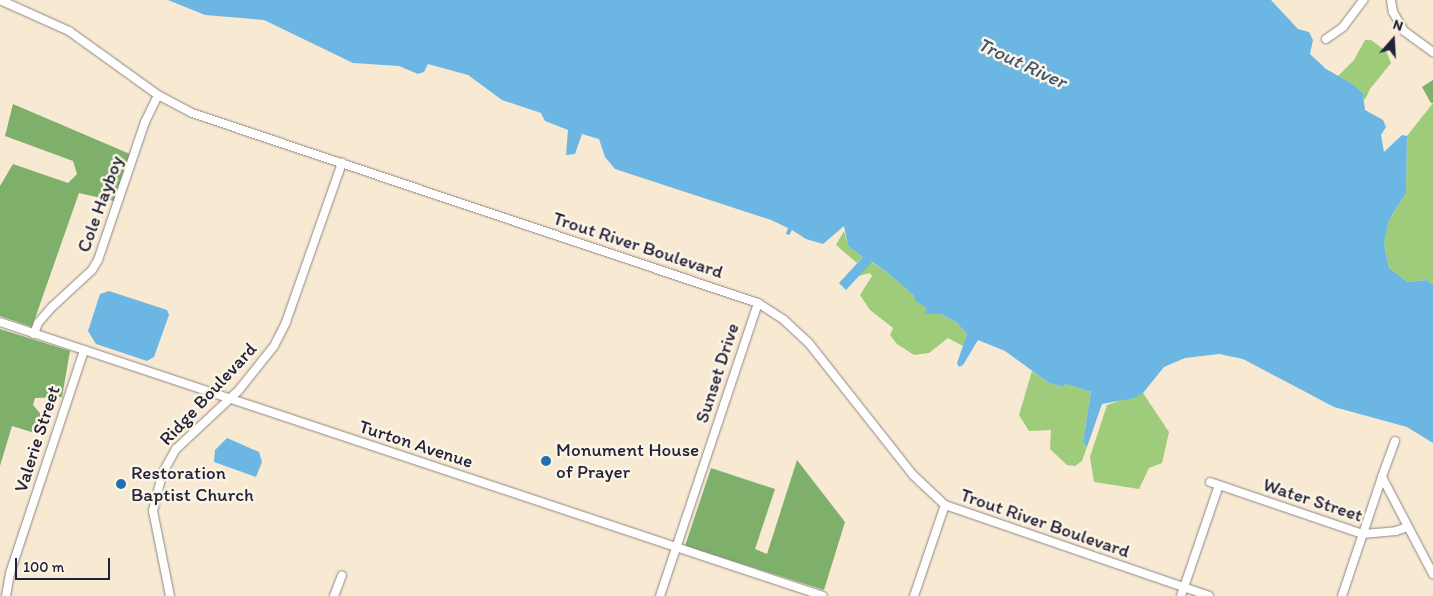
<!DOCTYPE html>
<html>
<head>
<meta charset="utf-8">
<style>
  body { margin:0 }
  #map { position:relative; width:1433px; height:596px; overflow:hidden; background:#f8e9d2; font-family:Itim,sans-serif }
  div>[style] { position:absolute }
  .green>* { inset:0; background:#9ecc7b }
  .forest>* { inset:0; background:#7eb06b }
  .water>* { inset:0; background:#6cb6e4 }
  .roads { filter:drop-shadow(0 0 1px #8d8686) drop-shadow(0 0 1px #8d8686) }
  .minor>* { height:8px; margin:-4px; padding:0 4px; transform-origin:4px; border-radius:4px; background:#fff }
  .dots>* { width:14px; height:14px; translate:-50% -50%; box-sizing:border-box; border:2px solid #fcf5e5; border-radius:50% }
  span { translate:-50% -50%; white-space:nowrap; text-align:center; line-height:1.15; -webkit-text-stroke:5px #fcf5e5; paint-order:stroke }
  .street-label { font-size:19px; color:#22223b }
  .poi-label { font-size:19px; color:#22223b }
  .left { translate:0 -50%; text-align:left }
  .water-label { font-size:20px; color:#3c5676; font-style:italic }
  .north { position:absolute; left:1368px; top:15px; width:50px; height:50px; -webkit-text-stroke:4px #fcf5e5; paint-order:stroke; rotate:19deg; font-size:14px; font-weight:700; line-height:20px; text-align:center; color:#22223b }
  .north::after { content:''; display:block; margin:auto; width:18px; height:22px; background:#22223b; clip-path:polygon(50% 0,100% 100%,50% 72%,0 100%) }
  .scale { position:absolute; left:15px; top:558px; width:95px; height:22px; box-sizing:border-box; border:2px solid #22223b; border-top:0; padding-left:6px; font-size:15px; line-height:18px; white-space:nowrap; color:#22223b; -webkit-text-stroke:4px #fcf5e5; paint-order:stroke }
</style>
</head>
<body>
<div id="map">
  <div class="green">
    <i style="clip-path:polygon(1365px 40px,1371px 40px,1386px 51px,1391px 63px,1370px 89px,1365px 100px,1351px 83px,1338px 76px,1354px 60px)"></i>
    <i style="clip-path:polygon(1433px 103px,1433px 285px,1427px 280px,1408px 282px,1389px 268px,1384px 244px,1389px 220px,1406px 193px,1407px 136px)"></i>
    <i style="clip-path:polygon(844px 231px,848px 246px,863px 257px,857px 263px,836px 245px)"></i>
    <i style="clip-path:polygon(871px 262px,887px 272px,916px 298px,915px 301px,928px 308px,924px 314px,940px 314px,956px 322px,967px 334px,963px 346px,948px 338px,929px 353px,914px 355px,897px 344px,890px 335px,893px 328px,870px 310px,860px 295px,872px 276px,870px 273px,858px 276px)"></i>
    <i style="clip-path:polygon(1032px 371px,1049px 383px,1063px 387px,1066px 384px,1091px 392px,1083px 442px,1087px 447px,1082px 461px,1075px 466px,1067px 465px,1050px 449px,1051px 430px,1029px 431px,1019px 415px)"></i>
    <i style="clip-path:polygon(1143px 393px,1169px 432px,1162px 463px,1149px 468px,1139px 489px,1094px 482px,1090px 457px,1107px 405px)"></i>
  </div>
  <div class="forest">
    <i style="clip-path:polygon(1433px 80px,1433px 103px,1431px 103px,1422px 87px)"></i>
    <i style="clip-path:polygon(13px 104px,130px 154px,114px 201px,79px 193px,32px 327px,0 316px,0 186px,13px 164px,68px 183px,77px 174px,73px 161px,5px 136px)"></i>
    <i style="clip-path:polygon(0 329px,70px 351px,62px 397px,35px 398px,33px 405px,43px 417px,38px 434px,12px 426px,0 466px)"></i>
    <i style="clip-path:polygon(797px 460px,845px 522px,824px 590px,685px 546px,711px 468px,775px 489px,755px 549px,767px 554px)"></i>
  </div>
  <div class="water">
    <i style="clip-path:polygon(168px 0,1271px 0,1298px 29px,1309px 32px,1313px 40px,1310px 54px,1326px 69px,1351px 83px,1363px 94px,1365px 110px,1383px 120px,1386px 127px,1381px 135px,1384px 152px,1402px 135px,1407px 136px,1406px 193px,1389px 220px,1384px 244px,1389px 268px,1408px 282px,1427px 280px,1433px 285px,1433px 443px,1407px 427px,1334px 407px,1243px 359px,1219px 354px,1185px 358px,1164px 367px,1143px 393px,1134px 398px,1102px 404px,1087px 447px,1083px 442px,1091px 392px,1066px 384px,1063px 387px,1049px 383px,1005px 351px,978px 340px,963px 365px,959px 367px,957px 363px,967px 334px,956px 322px,940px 314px,924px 314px,927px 308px,915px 301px,915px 297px,887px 272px,872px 262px,846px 290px,839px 283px,863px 257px,848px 246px,844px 226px,823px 244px,806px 239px,792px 230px,789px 235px,786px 234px,788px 228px,771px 220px,615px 169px,605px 157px,599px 139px,582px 134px,575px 154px,566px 155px,568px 130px,545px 121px,541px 113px,502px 100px,468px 75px,428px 64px,424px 72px,418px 74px,399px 66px,353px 63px,264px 20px,205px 15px)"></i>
    <i style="clip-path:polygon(109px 291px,167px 310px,169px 315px,154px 357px,147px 361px,96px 344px,88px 331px,100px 294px)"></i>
    <i style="clip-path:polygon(227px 438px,259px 452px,262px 462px,256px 477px,214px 462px,215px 450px)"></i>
  </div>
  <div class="roads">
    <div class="minor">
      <i style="left:0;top:0;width:76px;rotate:24.2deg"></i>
      <i style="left:69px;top:31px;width:110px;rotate:35.7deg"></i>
      <i style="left:158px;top:95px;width:38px;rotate:28deg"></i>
      <i style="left:192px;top:113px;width:597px;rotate:18.56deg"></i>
      <i style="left:758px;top:303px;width:31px;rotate:33deg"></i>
      <i style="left:784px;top:320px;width:33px;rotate:43deg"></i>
      <i style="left:808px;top:342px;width:169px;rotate:51.7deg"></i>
      <i style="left:913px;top:475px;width:44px;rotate:43.2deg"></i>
      <i style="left:945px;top:505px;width:279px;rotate:19deg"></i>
      <i style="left:1391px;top:0;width:12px;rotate:81deg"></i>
      <i style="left:1393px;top:12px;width:22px;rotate:60deg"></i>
      <i style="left:1404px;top:31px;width:36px;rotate:36deg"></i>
      <i style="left:1326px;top:39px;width:21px;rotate:-35deg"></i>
      <i style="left:1343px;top:27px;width:34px;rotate:-53deg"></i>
      <i style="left:0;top:322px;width:867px;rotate:18.41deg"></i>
      <i style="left:34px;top:334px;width:12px;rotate:-70deg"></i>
      <i style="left:38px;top:323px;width:21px;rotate:-49deg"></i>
      <i style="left:52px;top:307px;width:54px;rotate:-42.8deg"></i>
      <i style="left:92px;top:270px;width:12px;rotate:-59deg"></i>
      <i style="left:98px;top:260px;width:146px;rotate:-71.2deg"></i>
      <i style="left:145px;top:122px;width:30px;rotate:-64deg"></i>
      <i style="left:1395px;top:441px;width:38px;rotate:110deg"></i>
      <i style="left:1382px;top:477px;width:110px;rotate:62.3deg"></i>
      <i style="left:1210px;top:482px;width:162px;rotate:18.8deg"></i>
      <i style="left:1363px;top:534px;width:33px;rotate:-5deg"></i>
      <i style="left:1396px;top:531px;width:12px;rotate:-20deg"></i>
      <i style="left:6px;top:596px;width:23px;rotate:-80deg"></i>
      <i style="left:10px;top:573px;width:235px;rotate:-71.6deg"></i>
      <i style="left:170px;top:596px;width:87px;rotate:-101.3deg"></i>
      <i style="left:153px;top:511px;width:38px;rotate:-76deg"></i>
      <i style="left:162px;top:474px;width:29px;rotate:-61deg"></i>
      <i style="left:176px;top:449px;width:86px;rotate:-43.1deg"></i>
      <i style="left:239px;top:390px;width:56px;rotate:-51.5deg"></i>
      <i style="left:274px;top:346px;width:27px;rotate:-63deg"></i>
      <i style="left:286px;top:322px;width:169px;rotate:-70.6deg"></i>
      <i style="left:334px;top:596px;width:22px;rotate:-69deg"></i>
      <i style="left:660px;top:596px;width:309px;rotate:-71.5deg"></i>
      <i style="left:914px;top:596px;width:96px;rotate:-71.2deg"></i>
      <i style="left:1181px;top:596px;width:117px;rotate:-71.1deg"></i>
      <i style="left:1342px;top:596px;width:126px;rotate:-71.4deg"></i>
    </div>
  </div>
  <div class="dots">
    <i style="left:546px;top:461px;background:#1f6fb2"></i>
    <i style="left:121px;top:484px;background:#1f6fb2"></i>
  </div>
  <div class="street-label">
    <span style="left:100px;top:204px;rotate:-70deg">Cole Hayboy</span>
    <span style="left:638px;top:245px;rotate:18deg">Trout River Boulevard</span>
    <span style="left:717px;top:373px;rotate:-72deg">Sunset Drive</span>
    <span style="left:208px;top:394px;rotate:-47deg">Ridge Boulevard</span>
    <span style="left:37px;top:439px;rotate:-72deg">Valerie Street</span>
    <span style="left:416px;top:444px;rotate:18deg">Turton Avenue</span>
    <span style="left:1313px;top:500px;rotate:18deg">Water Street</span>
    <span style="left:1045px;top:523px;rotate:19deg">Trout River Boulevard</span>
  </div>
  <div class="poi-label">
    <span class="left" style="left:556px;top:461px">Monument House<br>of Prayer</span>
    <span class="left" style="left:131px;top:484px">Restoration<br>Baptist Church</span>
  </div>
  <div class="water-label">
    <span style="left:1022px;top:63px;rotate:25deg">Trout River</span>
  </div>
  <div class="north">N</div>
  <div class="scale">100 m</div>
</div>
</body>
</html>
